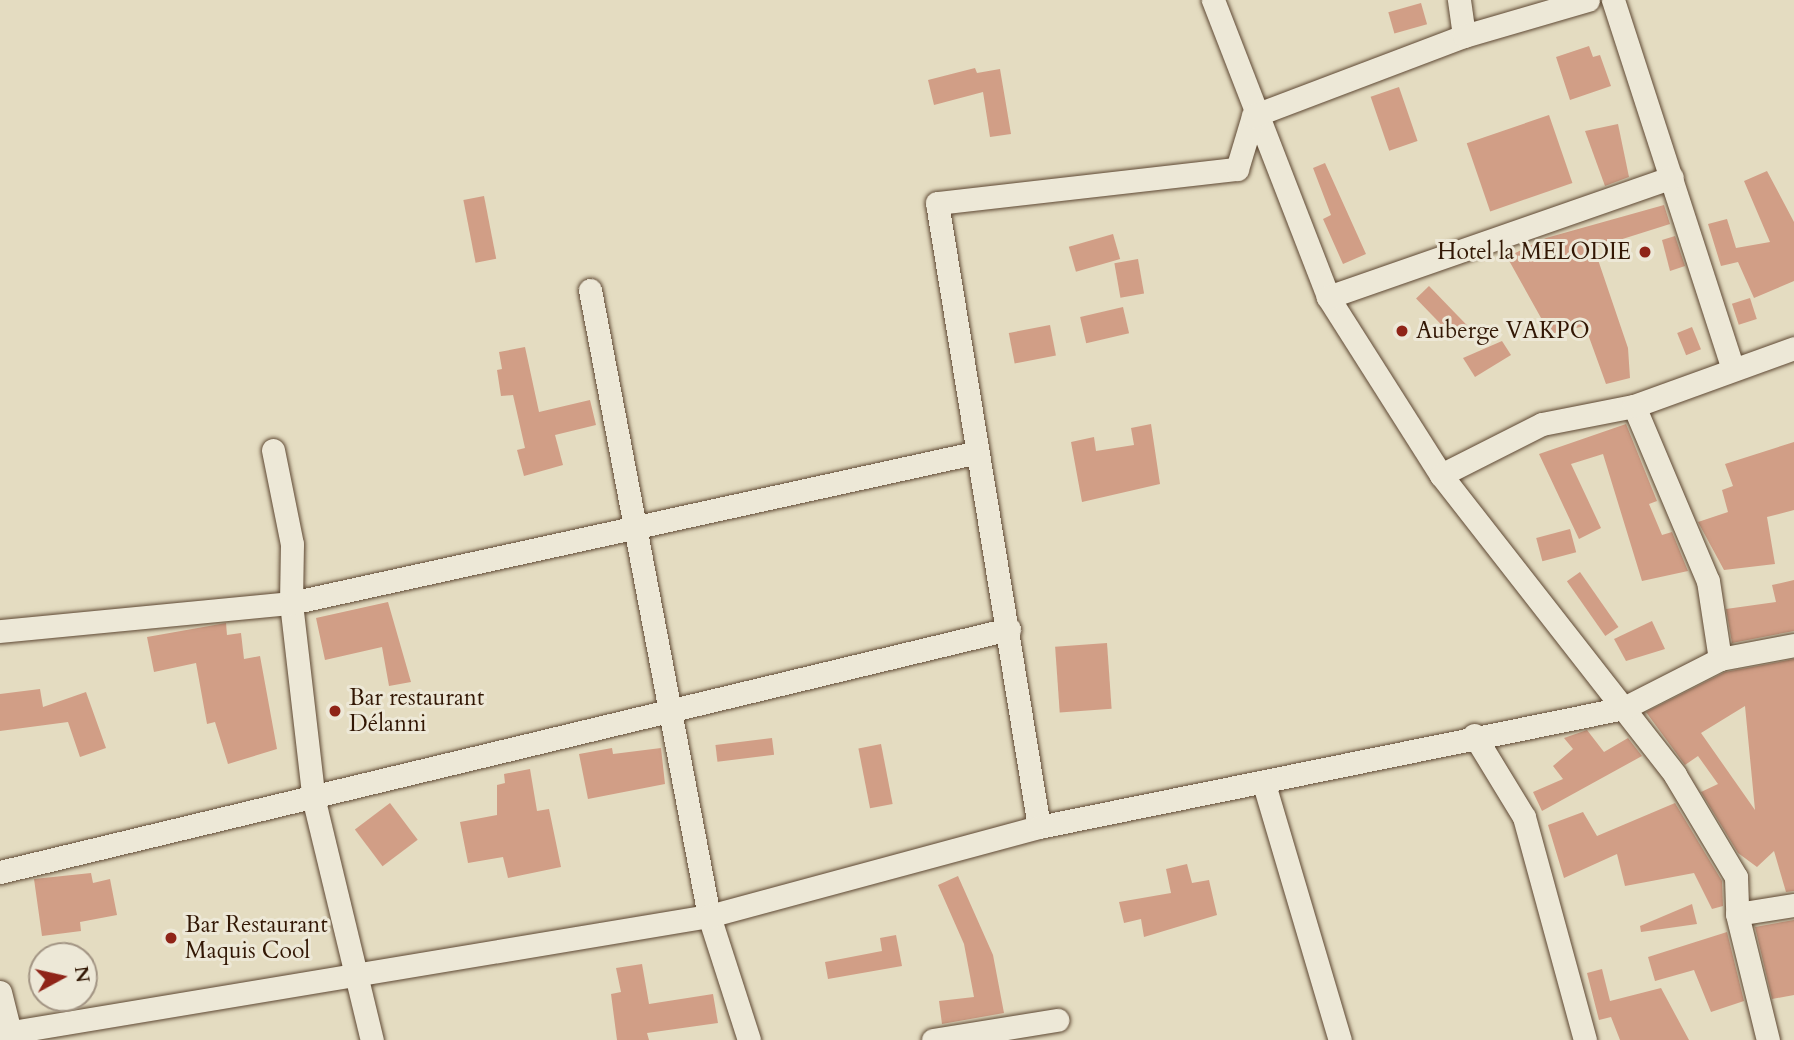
<!DOCTYPE html>
<html>
<head>
<meta charset="utf-8">
<style>
  body { margin:0 }
  #map { position:relative; width:1794px; height:1040px; overflow:hidden; background:#e4dcc1; font-family:Cardo,serif }
  div>[style] { position:absolute }
  .building>* { inset:0; background:#d19e86; transform-origin:0 0 }
  .roads { filter:drop-shadow(0 0 2px #5e4833) drop-shadow(0 0 2px #5e4833) }
  .street>* { height:23px; margin:-11.5px; padding:0 11.5px; transform-origin:11.5px; border-radius:11.5px; background:#ede8d7 }
  .dots>* { width:19px; height:19px; translate:-50% -50%; box-sizing:border-box; border:4px solid #ede8d7; border-radius:50% }
  span { translate:-50% -50%; white-space:nowrap; text-align:center; line-height:1.15; -webkit-text-stroke:6px #ede8d7; paint-order:stroke }
  .poi-label { font-size:23px; color:#321704 }
  .right { translate:-100% -50%; text-align:right }
  .left { translate:0 -50%; text-align:left }
  .north { position:absolute; left:28px; top:942px; width:70px; height:70px; box-sizing:border-box; background:#ede8d7; border:2px solid #a29483; border-radius:50%; rotate:82deg; font-size:19px; font-weight:700; line-height:28px; text-align:center; color:#321704 }
  .north::after { content:''; display:block; margin:auto; width:24px; height:32px; background:#8f2418; clip-path:polygon(50% 0,100% 100%,50% 72%,0 100%) }
</style>
</head>
<body>
<div id="map">
  <div class="building">
    <i style="left:1421px;top:3px;width:22px;height:34px;rotate:74deg"></i>
    <i style="clip-path:polygon(1589px 46px,1593px 57px,1600px 55px,1611px 86px,1570px 100px,1556px 57px)"></i>
    <i style="clip-path:polygon(975px 68px,977px 73px,1000px 69px,1011px 134px,990px 137px,983px 92px,934px 105px,928px 80px)"></i>
    <i style="left:1399px;top:87px;width:57px;height:30px;rotate:71deg"></i>
    <i style="left:1549px;top:115px;width:72px;height:87px;rotate:71deg"></i>
    <i style="clip-path:polygon(1618px 124px,1629px 177px,1605px 186px,1585px 131px)"></i>
    <i style="clip-path:polygon(1325px 163px,1366px 254px,1343px 264px,1323px 219px,1331px 215px,1313px 168px)"></i>
    <i style="clip-path:polygon(1767px 171px,1794px 222px,1794px 281px,1754px 298px,1738px 262px,1721px 266px,1708px 224px,1727px 219px,1736px 248px,1770px 242px,1744px 181px)"></i>
    <i style="left:484px;top:196px;width:64px;height:21px;rotate:79deg"></i>
    <i style="clip-path:polygon(1664px 205px,1670px 224px,1594px 248px,1628px 348px,1630px 378px,1606px 384px,1585px 326px,1550px 334px,1507px 257px,1546px 238px)"></i>
    <i style="left:1113px;top:234px;width:26px;height:46px;rotate:74deg"></i>
    <i style="clip-path:polygon(1675px 236px,1685px 266px,1670px 271px,1662px 240px)"></i>
    <i style="left:1138px;top:259px;width:35px;height:24px;rotate:80deg"></i>
    <i style="left:1429px;top:286px;width:56px;height:18px;rotate:46deg"></i>
    <i style="left:1750px;top:298px;width:22px;height:19px;rotate:72deg"></i>
    <i style="left:1123px;top:307px;width:27px;height:44px;rotate:77deg"></i>
    <i style="left:1050px;top:325px;width:31px;height:42px;rotate:79deg"></i>
    <i style="left:1692px;top:327px;width:24px;height:16px;rotate:68deg"></i>
    <i style="clip-path:polygon(1502px 341px,1511px 355px,1475px 377px,1463px 358px)"></i>
    <i style="clip-path:polygon(525px 347px,539px 412px,590px 400px,596px 425px,555px 435px,563px 465px,524px 476px,517px 450px,525px 448px,513px 395px,501px 396px,497px 370px,502px 369px,499px 352px)"></i>
    <i style="clip-path:polygon(1151px 424px,1160px 484px,1082px 502px,1071px 442px,1094px 437px,1096px 451px,1134px 445px,1131px 428px)"></i>
    <i style="clip-path:polygon(1626px 424px,1657px 501px,1649px 504px,1662px 535px,1672px 532px,1688px 571px,1642px 581px,1603px 454px,1571px 464px,1601px 528px,1579px 539px,1539px 454px)"></i>
    <i style="clip-path:polygon(1794px 442px,1794px 510px,1767px 517px,1775px 564px,1724px 570px,1698px 522px,1728px 512px,1722px 490px,1733px 486px,1725px 464px)"></i>
    <i style="left:1570px;top:529px;width:24px;height:35px;rotate:75deg"></i>
    <i style="left:1580px;top:572px;width:67px;height:16px;rotate:55deg"></i>
    <i style="clip-path:polygon(1794px 580px,1794px 631px,1732px 643px,1726px 609px,1776px 602px,1772px 585px)"></i>
    <i style="clip-path:polygon(388px 602px,411px 682px,389px 686px,382px 647px,325px 660px,316px 618px)"></i>
    <i style="clip-path:polygon(1652px 621px,1665px 649px,1626px 661px,1614px 639px)"></i>
    <i style="clip-path:polygon(226px 623px,227px 635px,241px 633px,244px 659px,260px 656px,277px 749px,228px 764px,215px 722px,207px 724px,196px 663px,154px 672px,147px 637px)"></i>
    <i style="left:1107px;top:643px;width:66px;height:52px;rotate:86deg"></i>
    <i style="clip-path:polygon(evenodd,1794px 659px,1794px 891px,1786px 892px,1774px 851px,1757px 867px,1738px 853px,1701px 792px,1718px 784px,1698px 756px,1685px 765px,1646px 712px,1725px 672px,1794px 659px,1745px 706px,1755px 810px,1701px 733px,1745px 706px)"></i>
    <i style="clip-path:polygon(40px 689px,43px 707px,86px 692px,106px 748px,80px 757px,68px 722px,0 731px,0 694px)"></i>
    <i style="clip-path:polygon(1587px 730px,1604px 752px,1628px 738px,1642px 756px,1542px 811px,1533px 792px,1563px 779px,1553px 766px,1573px 749px,1564px 738px)"></i>
    <i style="left:772px;top:738px;width:17px;height:57px;rotate:83deg"></i>
    <i style="left:881px;top:744px;width:61px;height:23px;rotate:79deg"></i>
    <i style="clip-path:polygon(612px 748px,613px 754px,661px 748px,665px 784px,588px 799px,579px 754px)"></i>
    <i style="clip-path:polygon(530px 769px,537px 811px,549px 809px,561px 867px,508px 878px,503px 857px,468px 863px,460px 822px,497px 815px,497px 785px,505px 783px,504px 774px)"></i>
    <i style="left:390px;top:803px;width:46px;height:44px;rotate:53deg"></i>
    <i style="clip-path:polygon(1675px 803px,1722px 881px,1723px 906px,1712px 909px,1694px 873px,1625px 886px,1617px 854px,1564px 878px,1548px 825px,1583px 812px,1597px 836px)"></i>
    <i style="clip-path:polygon(1187px 864px,1192px 883px,1209px 880px,1217px 915px,1144px 937px,1141px 919px,1124px 923px,1119px 902px,1171px 893px,1166px 869px)"></i>
    <i style="clip-path:polygon(91px 873px,93px 883px,110px 879px,117px 915px,80px 922px,81px 931px,42px 936px,34px 879px)"></i>
    <i style="clip-path:polygon(958px 876px,993px 955px,1004px 1013px,942px 1024px,939px 1001px,974px 997px,964px 944px,938px 885px)"></i>
    <i style="clip-path:polygon(1692px 904px,1697px 924px,1641px 932px,1640px 926px)"></i>
    <i style="clip-path:polygon(1794px 920px,1794px 995px,1772px 999px,1755px 927px)"></i>
    <i style="clip-path:polygon(1727px 932px,1744px 1001px,1711px 1012px,1694px 970px,1655px 981px,1648px 957px)"></i>
    <i style="clip-path:polygon(896px 935px,902px 966px,828px 979px,825px 962px,882px 951px,880px 938px)"></i>
    <i style="clip-path:polygon(642px 964px,649px 1004px,713px 994px,718px 1023px,647px 1033px,649px 1040px,617px 1040px,611px 994px,621px 992px,616px 968px)"></i>
    <i style="clip-path:polygon(1602px 969px,1610px 1001px,1661px 988px,1689px 1040px,1620px 1040px,1611px 1017px,1599px 1020px,1587px 973px)"></i>
  </div>
  <div class="roads">
    <div class="street">
      <i style="left:1213px;top:0;width:318px;rotate:68.8deg"></i>
      <i style="left:1328px;top:297px;width:211px;rotate:57.6deg"></i>
      <i style="left:1441px;top:475px;width:380px;rotate:52deg"></i>
      <i style="left:1675px;top:775px;width:119px;rotate:59.1deg"></i>
      <i style="left:1736px;top:877px;width:37px;rotate:88deg"></i>
      <i style="left:1737px;top:914px;width:58px;rotate:-9deg"></i>
      <i style="left:1459px;top:0;width:36px;rotate:82deg"></i>
      <i style="left:1613px;top:0;width:386px;rotate:72deg"></i>
      <i style="left:590px;top:290px;width:637px;rotate:79.24deg"></i>
      <i style="left:709px;top:916px;width:130px;rotate:72.1deg"></i>
      <i style="left:1328px;top:297px;width:364px;rotate:-19.2deg"></i>
      <i style="left:1634px;top:406px;width:190px;rotate:67.1deg"></i>
      <i style="left:1708px;top:581px;width:79px;rotate:81.3deg"></i>
      <i style="left:273px;top:450px;width:96px;rotate:78.6deg"></i>
      <i style="left:292px;top:544px;width:59px;rotate:91deg"></i>
      <i style="left:291px;top:603px;width:199px;rotate:83.4deg"></i>
      <i style="left:314px;top:801px;width:246px;rotate:76.4deg"></i>
      <i style="left:1441px;top:475px;width:113px;rotate:-26.8deg"></i>
      <i style="left:1542px;top:424px;width:94px;rotate:-11.1deg"></i>
      <i style="left:1634px;top:406px;width:170px;rotate:-19.9deg"></i>
      <i style="left:0;top:631px;width:292px;rotate:-5.5deg"></i>
      <i style="left:291px;top:603px;width:699px;rotate:-12.39deg"></i>
      <i style="left:1474px;top:735px;width:96px;rotate:58.6deg"></i>
      <i style="left:1524px;top:817px;width:231px;rotate:74.7deg"></i>
      <i style="left:1264px;top:784px;width:267px;rotate:73.5deg"></i>
      <i style="left:1039px;top:827px;width:632px;rotate:-99.28deg"></i>
      <i style="left:937px;top:203px;width:302px;rotate:-6.5deg"></i>
      <i style="left:1237px;top:169px;width:55px;rotate:-73.2deg"></i>
      <i style="left:1253px;top:116px;width:226px;rotate:-20.8deg"></i>
      <i style="left:1464px;top:36px;width:129px;rotate:-16.2deg"></i>
      <i style="left:0;top:872px;width:1038px;rotate:-13.54deg"></i>
      <i style="left:1737px;top:914px;width:130px;rotate:76.2deg"></i>
      <i style="left:0;top:992px;width:49px;rotate:76deg"></i>
      <i style="left:0;top:1034px;width:719px;rotate:-9.45deg"></i>
      <i style="left:709px;top:916px;width:342px;rotate:-15.1deg"></i>
      <i style="left:1039px;top:827px;width:597px;rotate:-11.5deg"></i>
      <i style="left:1624px;top:708px;width:108px;rotate:-27deg"></i>
      <i style="left:1720px;top:659px;width:75px;rotate:-10.7deg"></i>
      <i style="left:933px;top:1040px;width:126px;rotate:-9.2deg"></i>
    </div>
  </div>
  <div class="dots">
    <i style="left:1645px;top:252px;background:#8f2418"></i>
    <i style="left:1402px;top:331px;background:#8f2418"></i>
    <i style="left:335px;top:711px;background:#8f2418"></i>
    <i style="left:171px;top:938px;background:#8f2418"></i>
  </div>
  <div class="poi-label">
    <span class="right" style="left:1631px;top:252px">Hotel la MELODIE</span>
    <span class="left" style="left:1416px;top:331px">Auberge VAKPO</span>
    <span class="left" style="left:349px;top:711px">Bar restaurant<br>Délanni</span>
    <span class="left" style="left:185px;top:938px">Bar Restaurant<br>Maquis Cool</span>
  </div>
  <div class="north">N</div>
</div>
</body>
</html>
